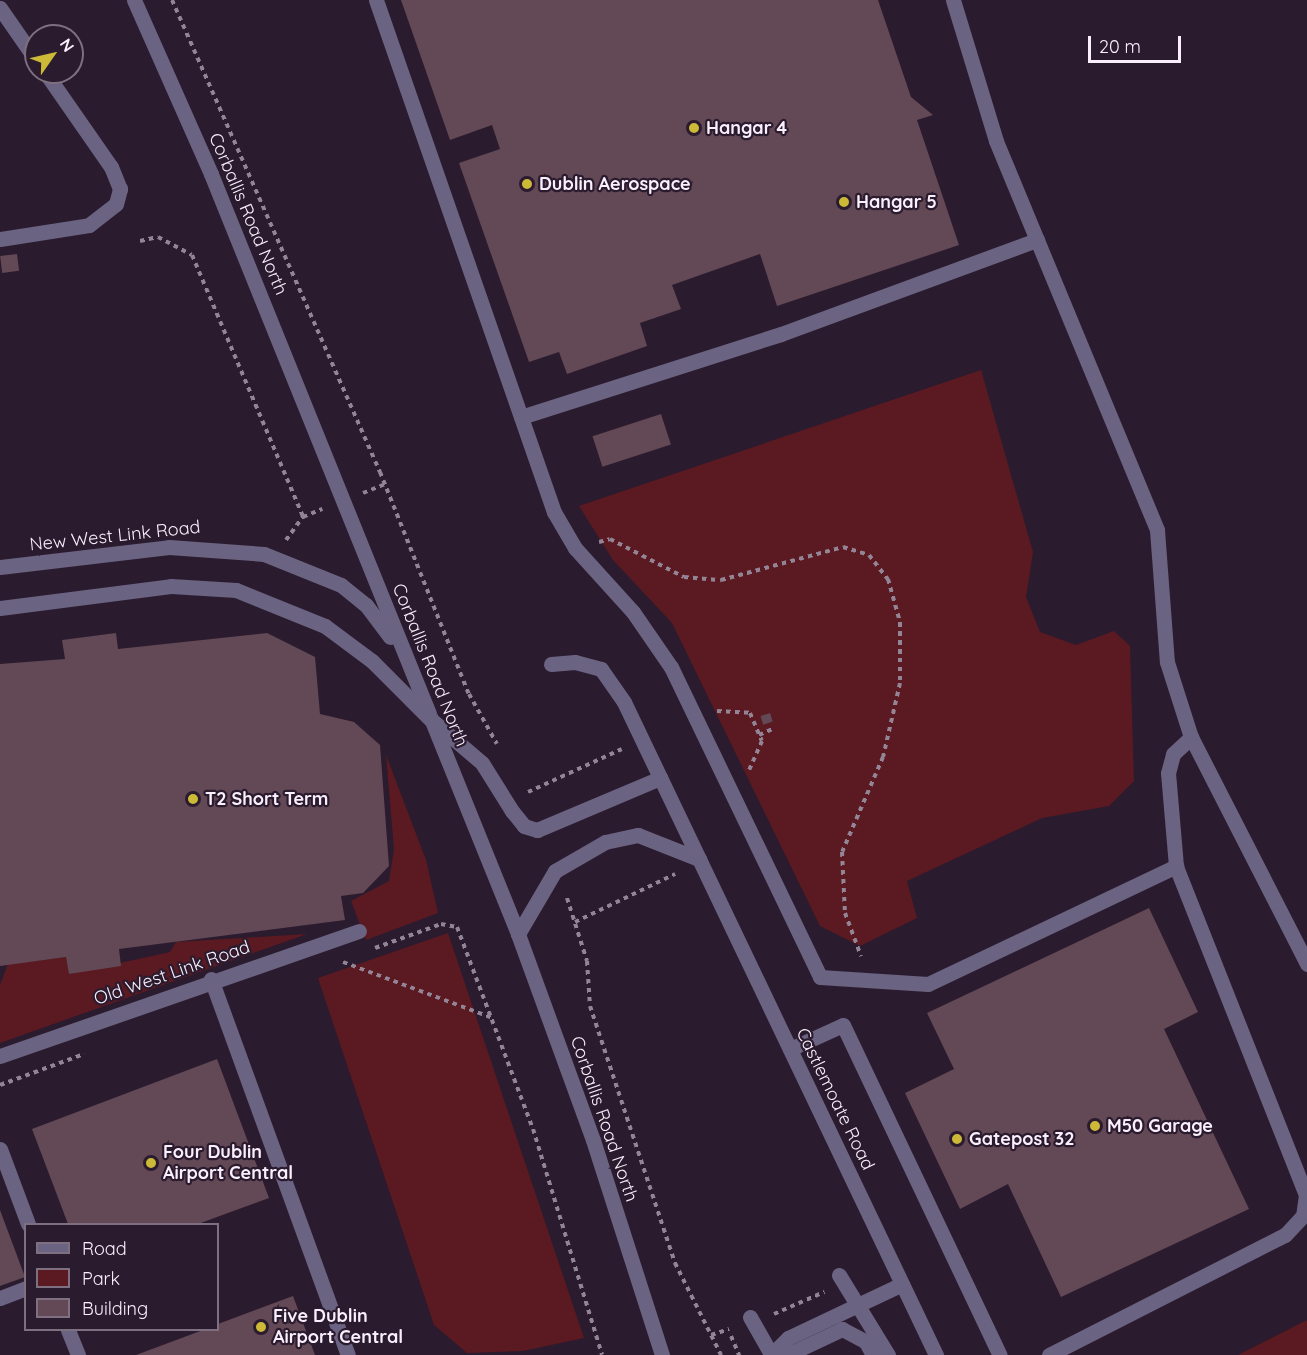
<!DOCTYPE html>
<html>
<head>
<meta charset="utf-8">
<style>
  body { margin:0 }
  #map { position:relative; width:1307px; height:1355px; overflow:hidden; background:#2b1b2e; font-family:Quicksand,sans-serif }
  div>[style] { position:absolute }
  .green>* { inset:0; background:#5b1921 }
  .building>* { inset:0; background:#634855; transform-origin:0 0 }
  .path>* { height:4px; margin-top:-2px; transform-origin:0; background:repeating-linear-gradient(90deg,#938595 0 4.5px,transparent 0 9px) }
  .service>* { height:15px; margin:-7.5px; padding:0 7.5px; transform-origin:7.5px; border-radius:7.5px; background:#6a6382 }
  .pedestrian>* { height:15px; margin:-7.5px; padding:0 7.5px; transform-origin:7.5px; border-radius:7.5px; background:#6a6382 }
  .minor>* { height:15px; margin:-7.5px; padding:0 7.5px; transform-origin:7.5px; border-radius:7.5px; background:#6a6382 }
  .dots>* { width:16px; height:16px; translate:-50% -50%; box-sizing:border-box; border:3px solid #2b1b2e; border-radius:50% }
  span { translate:-50% -50%; white-space:nowrap; text-align:center; line-height:1.15; -webkit-text-stroke:4.5px #2b1b2e; paint-order:stroke }
  .poi-label { font-size:18px; color:#faeffc; font-weight:700 }
  .left { translate:0 -50%; text-align:left }
  .street-label { font-size:18px; color:#faeffc }
  .legend { position:absolute; left:24px; top:1223px; width:195px; height:108px; box-sizing:border-box; background:#2b1b2e; border:2px solid #7e7080; margin:0; padding:8px 10px; list-style:none; font-size:18px; color:#faeffc }
  .legend li { display:flex; align-items:center; gap:12px; height:30px }
  .legend b { width:30px; border:2px solid #7e7080 }
  .north { position:absolute; left:24px; top:24px; width:60px; height:60px; box-sizing:border-box; background:#2b1b2e; border:2px solid #7e7080; border-radius:50%; rotate:56deg; font-size:16px; font-weight:700; line-height:24px; text-align:center; color:#faeffc }
  .north::after { content:''; display:block; margin:auto; width:21px; height:27px; background:#cdb938; clip-path:polygon(50% 0,100% 100%,50% 72%,0 100%) }
  .scale { position:absolute; left:1088px; top:36px; width:93px; height:27px; box-sizing:border-box; border:3px solid #faeffc; border-top:0; padding-left:8px; font-size:18px; line-height:21px; white-space:nowrap; color:#faeffc; -webkit-text-stroke:4px #2b1b2e; paint-order:stroke }
</style>
</head>
<body>
<div id="map">
  <div class="green">
    <i style="clip-path:polygon(981px 370px,1033px 552px,1026px 597px,1040px 632px,1076px 645px,1114px 631px,1130px 646px,1134px 781px,1109px 806px,1042px 818px,907px 881px,917px 918px,860px 946px,820px 926px,672px 623px,613px 560px,579px 506px)"></i>
    <i style="clip-path:polygon(386px 755px,426px 860px,438px 913px,366px 940px,351px 901px,389px 881px,394px 849px)"></i>
    <i style="clip-path:polygon(448px 933px,584px 1338px,523px 1351px,467px 1353px,434px 1325px,318px 978px)"></i>
    <i style="clip-path:polygon(307px 934px,0 1043px,0 985px,8px 964px,66px 957px,70px 974px,170px 952px,176px 942px)"></i>
    <i style="clip-path:polygon(1307px 1320px,1307px 1355px,1238px 1355px)"></i>
  </div>
  <div class="building">
    <i style="clip-path:polygon(401px 0,878px 0,911px 97px,933px 115px,917px 120px,959px 245px,777px 306px,760px 254px,672px 285px,681px 309px,640px 323px,647px 346px,567px 374px,559px 352px,529px 362px,459px 163px,500px 149px,492px 125px,450px 140px)"></i>
    <i style="left:17px;top:254px;width:17px;height:17px;rotate:83deg"></i>
    <i style="left:661px;top:414px;width:32px;height:72px;rotate:72deg"></i>
    <i style="clip-path:polygon(116px 633px,118px 649px,267px 633px,315px 657px,320px 714px,354px 722px,380px 745px,389px 866px,363px 893px,341px 896px,345px 920px,119px 949px,121px 966px,69px 974px,66px 957px,0 966px,0 664px,65px 659px,62px 640px)"></i>
    <i style="left:770px;top:713px;width:9px;height:10px;rotate:72deg"></i>
    <i style="clip-path:polygon(1149px 908px,1198px 1012px,1164px 1029px,1249px 1209px,1061px 1297px,1008px 1184px,960px 1209px,905px 1093px,954px 1069px,927px 1013px)"></i>
    <i style="clip-path:polygon(217px 1059px,269px 1198px,198px 1224px,68px 1224px,32px 1129px)"></i>
    <i style="clip-path:polygon(0 1210px,25px 1277px,0 1286px)"></i>
    <i style="clip-path:polygon(293px 1296px,315px 1355px,136px 1355px,203px 1330px,218px 1330px,218px 1324px)"></i>
  </div>
  <div class="path">
    <i style="left:172px;top:0;width:516px;rotate:66.22deg"></i>
    <i style="left:380px;top:472px;width:239px;rotate:68.2deg"></i>
    <i style="left:469px;top:694px;width:57px;rotate:60.8deg"></i>
    <i style="left:140px;top:241px;width:18px;rotate:-13deg"></i>
    <i style="left:158px;top:237px;width:38px;rotate:28deg"></i>
    <i style="left:192px;top:255px;width:285px;rotate:67deg"></i>
    <i style="left:363px;top:493px;width:24px;rotate:-22deg"></i>
    <i style="left:286px;top:540px;width:29px;rotate:-54deg"></i>
    <i style="left:303px;top:517px;width:21px;rotate:-23deg"></i>
    <i style="left:599px;top:542px;width:11px;rotate:-15deg"></i>
    <i style="left:610px;top:539px;width:83px;rotate:27.2deg"></i>
    <i style="left:684px;top:577px;width:37px;rotate:5deg"></i>
    <i style="left:721px;top:580px;width:126px;rotate:-15.1deg"></i>
    <i style="left:843px;top:547px;width:27px;rotate:17deg"></i>
    <i style="left:869px;top:555px;width:31px;rotate:52deg"></i>
    <i style="left:888px;top:579px;width:45px;rotate:74.4deg"></i>
    <i style="left:900px;top:622px;width:61px;rotate:90deg"></i>
    <i style="left:900px;top:683px;width:76px;rotate:102.9deg"></i>
    <i style="left:883px;top:757px;width:103px;rotate:113.3deg"></i>
    <i style="left:842px;top:852px;width:61px;rotate:87.2deg"></i>
    <i style="left:845px;top:913px;width:46px;rotate:69.6deg"></i>
    <i style="left:717px;top:711px;width:33px;rotate:3deg"></i>
    <i style="left:750px;top:713px;width:30px;rotate:67deg"></i>
    <i style="left:762px;top:741px;width:35px;rotate:114deg"></i>
    <i style="left:759px;top:735px;width:17px;rotate:-24deg"></i>
    <i style="left:528px;top:792px;width:103px;rotate:-24.6deg"></i>
    <i style="left:567px;top:898px;width:66px;rotate:72.4deg"></i>
    <i style="left:587px;top:961px;width:45px;rotate:86.2deg"></i>
    <i style="left:590px;top:1006px;width:271px;rotate:71.7deg"></i>
    <i style="left:675px;top:1263px;width:103px;rotate:63.4deg"></i>
    <i style="left:575px;top:922px;width:111px;rotate:-25.6deg"></i>
    <i style="left:375px;top:948px;width:70px;rotate:-20deg"></i>
    <i style="left:441px;top:924px;width:16px;rotate:11deg"></i>
    <i style="left:457px;top:927px;width:216px;rotate:69.4deg"></i>
    <i style="left:533px;top:1129px;width:236px;rotate:73deg"></i>
    <i style="left:343px;top:962px;width:160px;rotate:20.5deg"></i>
    <i style="left:0;top:1085px;width:90px;rotate:-20.3deg"></i>
    <i style="left:774px;top:1314px;width:55px;rotate:-23.7deg"></i>
    <i style="left:711px;top:1335px;width:19px;rotate:-18deg"></i>
    <i style="left:731px;top:1336px;width:21px;rotate:67deg"></i>
  </div>
  <div class="service">
    <i style="left:376px;top:0;width:542px;rotate:70.83deg"></i>
    <i style="left:554px;top:512px;width:42px;rotate:59.7deg"></i>
    <i style="left:575px;top:548px;width:86px;rotate:47.8deg"></i>
    <i style="left:633px;top:612px;width:67px;rotate:55.4deg"></i>
    <i style="left:671px;top:667px;width:344px;rotate:64.3deg"></i>
    <i style="left:820px;top:977px;width:108px;rotate:3.7deg"></i>
    <i style="left:928px;top:984px;width:275px;rotate:-25.4deg"></i>
    <i style="left:1176px;top:866px;width:93px;rotate:-94.9deg"></i>
    <i style="left:1168px;top:773px;width:20px;rotate:-75deg"></i>
    <i style="left:1173px;top:754px;width:25px;rotate:-43deg"></i>
    <i style="left:953px;top:0;width:147px;rotate:73deg"></i>
    <i style="left:996px;top:141px;width:421px;rotate:67.5deg"></i>
    <i style="left:1157px;top:530px;width:132px;rotate:85.7deg"></i>
    <i style="left:1167px;top:662px;width:79px;rotate:72.3deg"></i>
    <i style="left:1191px;top:737px;width:255px;rotate:62.9deg"></i>
    <i style="left:521px;top:417px;width:273px;rotate:-17.7deg"></i>
    <i style="left:781px;top:334px;width:273px;rotate:-20.2deg"></i>
    <i style="left:0;top:608px;width:172px;rotate:-7.3deg"></i>
    <i style="left:171px;top:586px;width:65px;rotate:3.5deg"></i>
    <i style="left:236px;top:590px;width:96px;rotate:22deg"></i>
    <i style="left:325px;top:626px;width:59px;rotate:36.7deg"></i>
    <i style="left:372px;top:661px;width:83px;rotate:45deg"></i>
    <i style="left:211px;top:979px;width:400px;rotate:70deg"></i>
    <i style="left:790px;top:1049px;width:58px;rotate:-24.4deg"></i>
    <i style="left:843px;top:1025px;width:365px;rotate:64.6deg"></i>
    <i style="left:0;top:1056px;width:380px;rotate:-19.2deg"></i>
    <i style="left:839px;top:1275px;width:94px;rotate:58.5deg"></i>
    <i style="left:750px;top:1317px;width:43px;rotate:60.4deg"></i>
    <i style="left:771px;top:1355px;width:24px;rotate:-45deg"></i>
    <i style="left:788px;top:1338px;width:126px;rotate:-25.3deg"></i>
    <i style="left:787px;top:1355px;width:61px;rotate:-25.3deg"></i>
    <i style="left:842px;top:1329px;width:27px;rotate:28deg"></i>
    <i style="left:866px;top:1342px;width:15px;rotate:62deg"></i>
    <i style="left:1049px;top:1355px;width:265px;rotate:-27deg"></i>
    <i style="left:1285px;top:1235px;width:26px;rotate:-47deg"></i>
    <i style="left:1303px;top:1216px;width:21px;rotate:-82deg"></i>
    <i style="left:1306px;top:1195px;width:354px;rotate:-111.6deg"></i>
  </div>
  <div class="pedestrian">
    <i style="left:0;top:1149px;width:80px;rotate:69.5deg"></i>
    <i style="left:0;top:1298px;width:28px;rotate:-21deg"></i>
    <i style="left:68px;top:1330px;width:27px;rotate:68deg"></i>
  </div>
  <div class="minor">
    <i style="left:134px;top:0;width:190px;rotate:66.1deg"></i>
    <i style="left:211px;top:174px;width:820px;rotate:68deg"></i>
    <i style="left:518px;top:934px;width:219px;rotate:70deg"></i>
    <i style="left:593px;top:1140px;width:226px;rotate:72.2deg"></i>
    <i style="left:0;top:8px;width:63px;rotate:55.3deg"></i>
    <i style="left:0;top:239px;width:90px;rotate:-8.9deg"></i>
    <i style="left:89px;top:225px;width:34px;rotate:-38deg"></i>
    <i style="left:116px;top:204px;width:16px;rotate:-75deg"></i>
    <i style="left:120px;top:189px;width:24px;rotate:-112deg"></i>
    <i style="left:111px;top:167px;width:116px;rotate:-124.8deg"></i>
    <i style="left:0;top:567px;width:170px;rotate:-6.7deg"></i>
    <i style="left:169px;top:547px;width:95px;rotate:4.2deg"></i>
    <i style="left:264px;top:554px;width:83px;rotate:21.9deg"></i>
    <i style="left:341px;top:585px;width:32px;rotate:39deg"></i>
    <i style="left:366px;top:605px;width:40px;rotate:53deg"></i>
    <i style="left:551px;top:664px;width:24px;rotate:-5deg"></i>
    <i style="left:575px;top:662px;width:27px;rotate:15deg"></i>
    <i style="left:601px;top:669px;width:40px;rotate:55.1deg"></i>
    <i style="left:624px;top:702px;width:724px;rotate:64.46deg"></i>
    <i style="left:434px;top:722px;width:63px;rotate:40.5deg"></i>
    <i style="left:482px;top:763px;width:57px;rotate:58deg"></i>
    <i style="left:512px;top:811px;width:19px;rotate:51deg"></i>
    <i style="left:524px;top:826px;width:14px;rotate:17deg"></i>
    <i style="left:537px;top:830px;width:134px;rotate:-22.9deg"></i>
    <i style="left:518px;top:934px;width:73px;rotate:-59.6deg"></i>
    <i style="left:555px;top:871px;width:58px;rotate:-30.1deg"></i>
    <i style="left:605px;top:842px;width:34px;rotate:-12deg"></i>
    <i style="left:638px;top:835px;width:66px;rotate:21.5deg"></i>
  </div>
  <div class="dots">
    <i style="left:694px;top:128px;background:#cdb938"></i>
    <i style="left:527px;top:184px;background:#cdb938"></i>
    <i style="left:844px;top:202px;background:#cdb938"></i>
    <i style="left:193px;top:799px;background:#cdb938"></i>
    <i style="left:1095px;top:1126px;background:#cdb938"></i>
    <i style="left:957px;top:1139px;background:#cdb938"></i>
    <i style="left:151px;top:1163px;background:#cdb938"></i>
    <i style="left:261px;top:1327px;background:#cdb938"></i>
  </div>
  <div class="poi-label">
    <span class="left" style="left:706px;top:128px">Hangar 4</span>
    <span class="left" style="left:539px;top:184px">Dublin Aerospace</span>
    <span class="left" style="left:856px;top:202px">Hangar 5</span>
    <span class="left" style="left:205px;top:799px">T2 Short Term</span>
    <span class="left" style="left:1107px;top:1126px">M50 Garage</span>
    <span class="left" style="left:969px;top:1139px">Gatepost 32</span>
    <span class="left" style="left:163px;top:1163px">Four Dublin<br>Airport Central</span>
    <span class="left" style="left:273px;top:1327px">Five Dublin<br>Airport Central</span>
  </div>
  <div class="street-label">
    <span style="left:248px;top:214px;rotate:67deg">Corballis Road North</span>
    <span style="left:115px;top:536px;rotate:-6deg">New West Link Road</span>
    <span style="left:430px;top:665px;rotate:68deg">Corballis Road North</span>
    <span style="left:172px;top:973px;rotate:-19deg">Old West Link Road</span>
    <span style="left:835px;top:1099px;rotate:64deg">Castlemoate Road</span>
    <span style="left:604px;top:1119px;rotate:71deg">Corballis Road North</span>
  </div>
  <ul class="legend">
  <li><b style="height:8px;background:#6a6382"></b>Road</li>
  <li><b style="height:16px;background:#5b1921"></b>Park</li>
  <li><b style="height:16px;background:#634855"></b>Building</li>
  </ul>
  <div class="north">N</div>
  <div class="scale">20 m</div>
</div>
</body>
</html>
